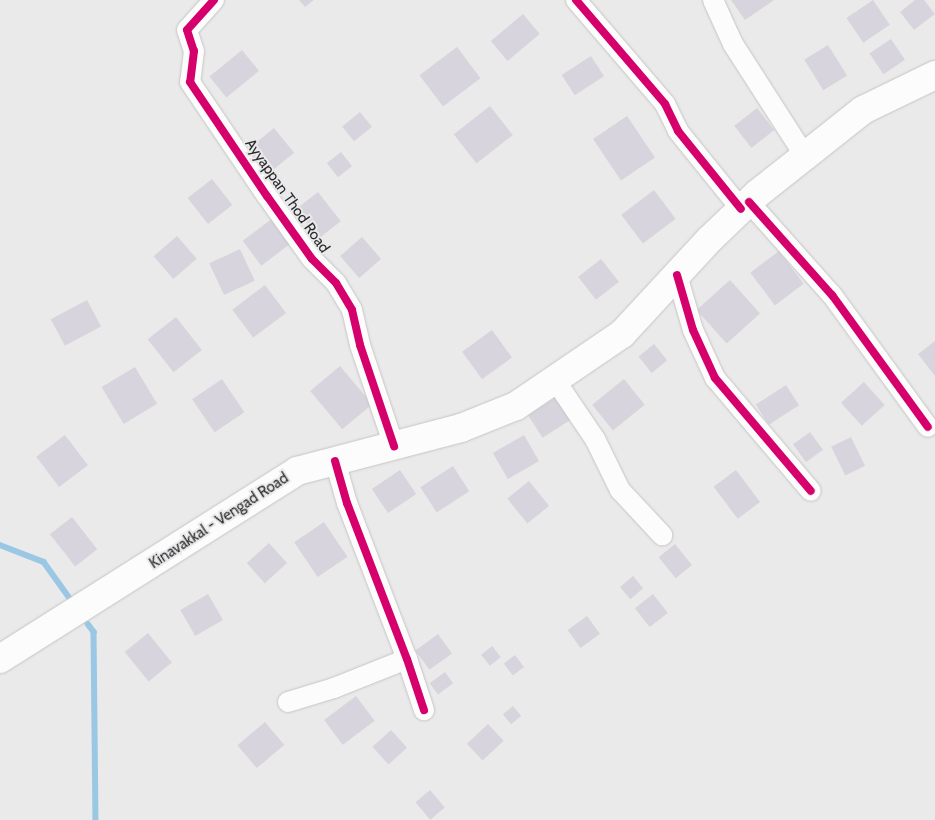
<!DOCTYPE html>
<html>
<head>
<meta charset="utf-8">
<style>
  body { margin:0 }
  #map { position:relative; width:935px; height:820px; overflow:hidden; background:#eaeaea; font-family:Cabin,sans-serif }
  div>[style] { position:absolute }
  .stream>* { height:5.5px; margin:-2.75px; padding:0 2.75px; transform-origin:2.75px; border-radius:2.75px; background:#99c7e4 }
  .building>* { inset:0; background:#d8d4dd; transform-origin:0 0 }
  .roads { filter:drop-shadow(0 0 1px #c5c5c5) drop-shadow(0 0 1px #c5c5c5) }
  .street>* { height:20px; margin:-10px; padding:0 10px; transform-origin:10px; border-radius:10px; background:#fcfcfc }
  .secondary>* { height:28px; margin:-14px; padding:0 14px; transform-origin:14px; border-radius:14px; background:#fcfcfc }
  .cycleway>* { height:8px; margin:-4px; padding:0 4px; transform-origin:4px; border-radius:4px; background:#d6006c }
  span { translate:-50% -50%; white-space:nowrap; text-align:center; line-height:1.15; -webkit-text-stroke:4px #e9e9eb; paint-order:stroke }
  .street-label { font-size:15px; color:#292929 }
</style>
</head>
<body>
<div id="map">
  <div class="stream">
    <i style="left:0;top:545px;width:47px;rotate:21.1deg"></i>
    <i style="left:44px;top:562px;width:43px;rotate:54.5deg"></i>
    <i style="left:88px;top:624px;width:10px;rotate:53deg"></i>
    <i style="left:94px;top:632px;width:188px;rotate:89.4deg"></i>
  </div>
  <div class="building">
    <i style="clip-path:polygon(299px 0,314px 0,305px 7px)"></i>
    <i style="clip-path:polygon(731px 0,774px 0,745px 20px)"></i>
    <i style="left:873px;top:0;width:30px;height:32px;rotate:56deg"></i>
    <i style="clip-path:polygon(915px 0,924px 0,935px 14px,914px 30px,900px 12px)"></i>
    <i style="left:523px;top:14px;width:26px;height:42px;rotate:50deg"></i>
    <i style="left:891px;top:39px;width:25px;height:26px;rotate:56deg"></i>
    <i style="left:828px;top:45px;width:36px;height:28px;rotate:58deg"></i>
    <i style="left:457px;top:47px;width:39px;height:47px;rotate:53deg"></i>
    <i style="left:242px;top:50px;width:27px;height:42px;rotate:51deg"></i>
    <i style="left:591px;top:56px;width:24px;height:35px;rotate:57deg"></i>
    <i style="left:490px;top:106px;width:37px;height:46px;rotate:52deg"></i>
    <i style="left:757px;top:108px;width:28px;height:29px;rotate:52deg"></i>
    <i style="left:360px;top:112px;width:19px;height:23px;rotate:51deg"></i>
    <i style="left:627px;top:116px;width:50px;height:41px;rotate:56deg"></i>
    <i style="left:274px;top:128px;width:32px;height:34px;rotate:51deg"></i>
    <i style="left:341px;top:152px;width:18px;height:18px;rotate:52deg"></i>
    <i style="left:212px;top:179px;width:33px;height:31px;rotate:52deg"></i>
    <i style="left:654px;top:190px;width:36px;height:41px;rotate:53deg"></i>
    <i style="left:318px;top:192px;width:37px;height:28px;rotate:52deg"></i>
    <i style="left:273px;top:218px;width:31px;height:38px;rotate:53deg"></i>
    <i style="left:177px;top:236px;width:30px;height:31px;rotate:49deg"></i>
    <i style="left:362px;top:237px;width:29px;height:29px;rotate:49deg"></i>
    <i style="left:240px;top:249px;width:35px;height:34px;rotate:65deg"></i>
    <i style="left:779px;top:251px;width:41px;height:36px;rotate:53deg"></i>
    <i style="left:601px;top:259px;width:29px;height:29px;rotate:52deg"></i>
    <i style="left:730px;top:280px;width:45px;height:45px;rotate:48deg"></i>
    <i style="left:265px;top:285px;width:35px;height:41px;rotate:53deg"></i>
    <i style="left:87px;top:300px;width:30px;height:41px;rotate:62deg"></i>
    <i style="left:176px;top:317px;width:42px;height:36px;rotate:52deg"></i>
    <i style="left:492px;top:330px;width:34px;height:37px;rotate:54deg"></i>
    <i style="clip-path:polygon(935px 341px,935px 376px,918px 354px)"></i>
    <i style="left:654px;top:344px;width:21px;height:20px;rotate:51deg"></i>
    <i style="left:340px;top:366px;width:50px;height:39px;rotate:50deg"></i>
    <i style="left:135px;top:367px;width:43px;height:39px;rotate:59deg"></i>
    <i style="left:222px;top:379px;width:40px;height:36px;rotate:56deg"></i>
    <i style="left:624px;top:379px;width:33px;height:41px;rotate:51deg"></i>
    <i style="left:864px;top:382px;width:31px;height:31px;rotate:48deg"></i>
    <i style="left:786px;top:385px;width:24px;height:36px;rotate:57deg"></i>
    <i style="left:559px;top:395px;width:27px;height:37px;rotate:57deg"></i>
    <i style="left:810px;top:432px;width:22px;height:21px;rotate:54deg"></i>
    <i style="left:65px;top:435px;width:38px;height:36px;rotate:53deg"></i>
    <i style="left:524px;top:435px;width:30px;height:36px;rotate:60deg"></i>
    <i style="left:851px;top:437px;width:32px;height:22px;rotate:64deg"></i>
    <i style="left:453px;top:466px;width:30px;height:39px;rotate:57deg"></i>
    <i style="left:400px;top:470px;width:29px;height:34px;rotate:56deg"></i>
    <i style="left:736px;top:470px;width:40px;height:28px;rotate:53deg"></i>
    <i style="left:529px;top:481px;width:32px;height:28px;rotate:51deg"></i>
    <i style="left:72px;top:517px;width:41px;height:28px;rotate:52deg"></i>
    <i style="left:324px;top:522px;width:42px;height:36px;rotate:56deg"></i>
    <i style="left:269px;top:543px;width:27px;height:30px;rotate:48deg"></i>
    <i style="left:675px;top:544px;width:27px;height:21px;rotate:51deg"></i>
    <i style="left:633px;top:576px;width:16px;height:17px;rotate:50deg"></i>
    <i style="left:208px;top:594px;width:30px;height:32px;rotate:60deg"></i>
    <i style="left:653px;top:594px;width:24px;height:23px;rotate:52deg"></i>
    <i style="left:587px;top:616px;width:22px;height:24px;rotate:54deg"></i>
    <i style="left:148px;top:633px;width:38px;height:30px;rotate:51deg"></i>
    <i style="left:438px;top:634px;width:24px;height:28px;rotate:54deg"></i>
    <i style="left:492px;top:646px;width:14px;height:14px;rotate:51deg"></i>
    <i style="left:515px;top:655px;width:15px;height:14px;rotate:53deg"></i>
    <i style="left:445px;top:672px;width:14px;height:19px;rotate:54deg"></i>
    <i style="left:356px;top:696px;width:31px;height:40px;rotate:53deg"></i>
    <i style="left:513px;top:706px;width:13px;height:13px;rotate:51deg"></i>
    <i style="left:265px;top:722px;width:30px;height:36px;rotate:50deg"></i>
    <i style="left:488px;top:724px;width:23px;height:29px;rotate:47deg"></i>
    <i style="left:391px;top:730px;width:24px;height:25px;rotate:48deg"></i>
    <i style="left:430px;top:790px;width:23px;height:19px;rotate:50deg"></i>
  </div>
  <div class="roads">
    <div class="street">
      <i style="left:214px;top:0;width:40px;rotate:132deg"></i>
      <i style="left:187px;top:30px;width:22px;rotate:72deg"></i>
      <i style="left:194px;top:51px;width:31px;rotate:97deg"></i>
      <i style="left:190px;top:82px;width:138px;rotate:56deg"></i>
      <i style="left:267px;top:196px;width:77px;rotate:54.5deg"></i>
      <i style="left:312px;top:259px;width:34px;rotate:45deg"></i>
      <i style="left:336px;top:283px;width:31px;rotate:59deg"></i>
      <i style="left:352px;top:310px;width:36px;rotate:77deg"></i>
      <i style="left:360px;top:345px;width:107px;rotate:71.4deg"></i>
      <i style="left:576px;top:0;width:137px;rotate:49.4deg"></i>
      <i style="left:665px;top:104px;width:30px;rotate:64deg"></i>
      <i style="left:678px;top:131px;width:100px;rotate:51.1deg"></i>
      <i style="left:713px;top:0;width:48px;rotate:65.6deg"></i>
      <i style="left:733px;top:44px;width:133px;rotate:57.3deg"></i>
      <i style="left:749px;top:202px;width:125px;rotate:48.3deg"></i>
      <i style="left:832px;top:295px;width:163px;rotate:54deg"></i>
      <i style="left:677px;top:275px;width:57px;rotate:73.8deg"></i>
      <i style="left:693px;top:330px;width:53px;rotate:65.4deg"></i>
      <i style="left:715px;top:378px;width:148px;rotate:49.7deg"></i>
      <i style="left:555px;top:380px;width:71px;rotate:55.9deg"></i>
      <i style="left:595px;top:439px;width:57px;rotate:63.9deg"></i>
      <i style="left:620px;top:490px;width:62px;rotate:47deg"></i>
      <i style="left:335px;top:461px;width:44px;rotate:74.1deg"></i>
      <i style="left:347px;top:503px;width:167px;rotate:69deg"></i>
      <i style="left:407px;top:659px;width:54px;rotate:71.6deg"></i>
      <i style="left:288px;top:702px;width:48px;rotate:-16.9deg"></i>
      <i style="left:334px;top:688px;width:79px;rotate:-21.7deg"></i>
    </div>
    <div class="secondary">
      <i style="left:0;top:659px;width:352px;rotate:-32.3deg"></i>
      <i style="left:297px;top:471px;width:170px;rotate:-14.7deg"></i>
      <i style="left:461px;top:428px;width:59px;rotate:-21.8deg"></i>
      <i style="left:516px;top:406px;width:128px;rotate:-34.2deg"></i>
      <i style="left:622px;top:334px;width:129px;rotate:-47.2deg"></i>
      <i style="left:710px;top:239px;width:65px;rotate:-43.8deg"></i>
      <i style="left:757px;top:194px;width:61px;rotate:-38.4deg"></i>
      <i style="left:805px;top:156px;width:74px;rotate:-38.4deg"></i>
      <i style="left:863px;top:110px;width:80px;rotate:-25.9deg"></i>
    </div>
  </div>
  <div class="cycleway">
    <i style="left:214px;top:0;width:40px;rotate:132deg"></i>
    <i style="left:187px;top:30px;width:22px;rotate:72deg"></i>
    <i style="left:194px;top:51px;width:31px;rotate:97deg"></i>
    <i style="left:190px;top:82px;width:138px;rotate:56deg"></i>
    <i style="left:267px;top:196px;width:77px;rotate:54.5deg"></i>
    <i style="left:312px;top:259px;width:34px;rotate:45deg"></i>
    <i style="left:336px;top:283px;width:31px;rotate:59deg"></i>
    <i style="left:352px;top:310px;width:36px;rotate:77deg"></i>
    <i style="left:360px;top:345px;width:107px;rotate:71.4deg"></i>
    <i style="left:576px;top:0;width:137px;rotate:49.4deg"></i>
    <i style="left:665px;top:104px;width:30px;rotate:64deg"></i>
    <i style="left:678px;top:131px;width:100px;rotate:51.1deg"></i>
    <i style="left:749px;top:202px;width:125px;rotate:48.3deg"></i>
    <i style="left:832px;top:295px;width:163px;rotate:54deg"></i>
    <i style="left:677px;top:275px;width:57px;rotate:73.8deg"></i>
    <i style="left:693px;top:330px;width:53px;rotate:65.4deg"></i>
    <i style="left:715px;top:378px;width:148px;rotate:49.7deg"></i>
    <i style="left:335px;top:461px;width:44px;rotate:74.1deg"></i>
    <i style="left:347px;top:503px;width:167px;rotate:69deg"></i>
    <i style="left:407px;top:659px;width:54px;rotate:71.6deg"></i>
  </div>
  <div class="street-label">
    <span style="left:287px;top:196px;rotate:55deg">Ayyappan Thod Road</span>
    <span style="left:219px;top:521px;rotate:-33deg">Kinavakkal - Vengad Road</span>
  </div>
</div>
</body>
</html>
